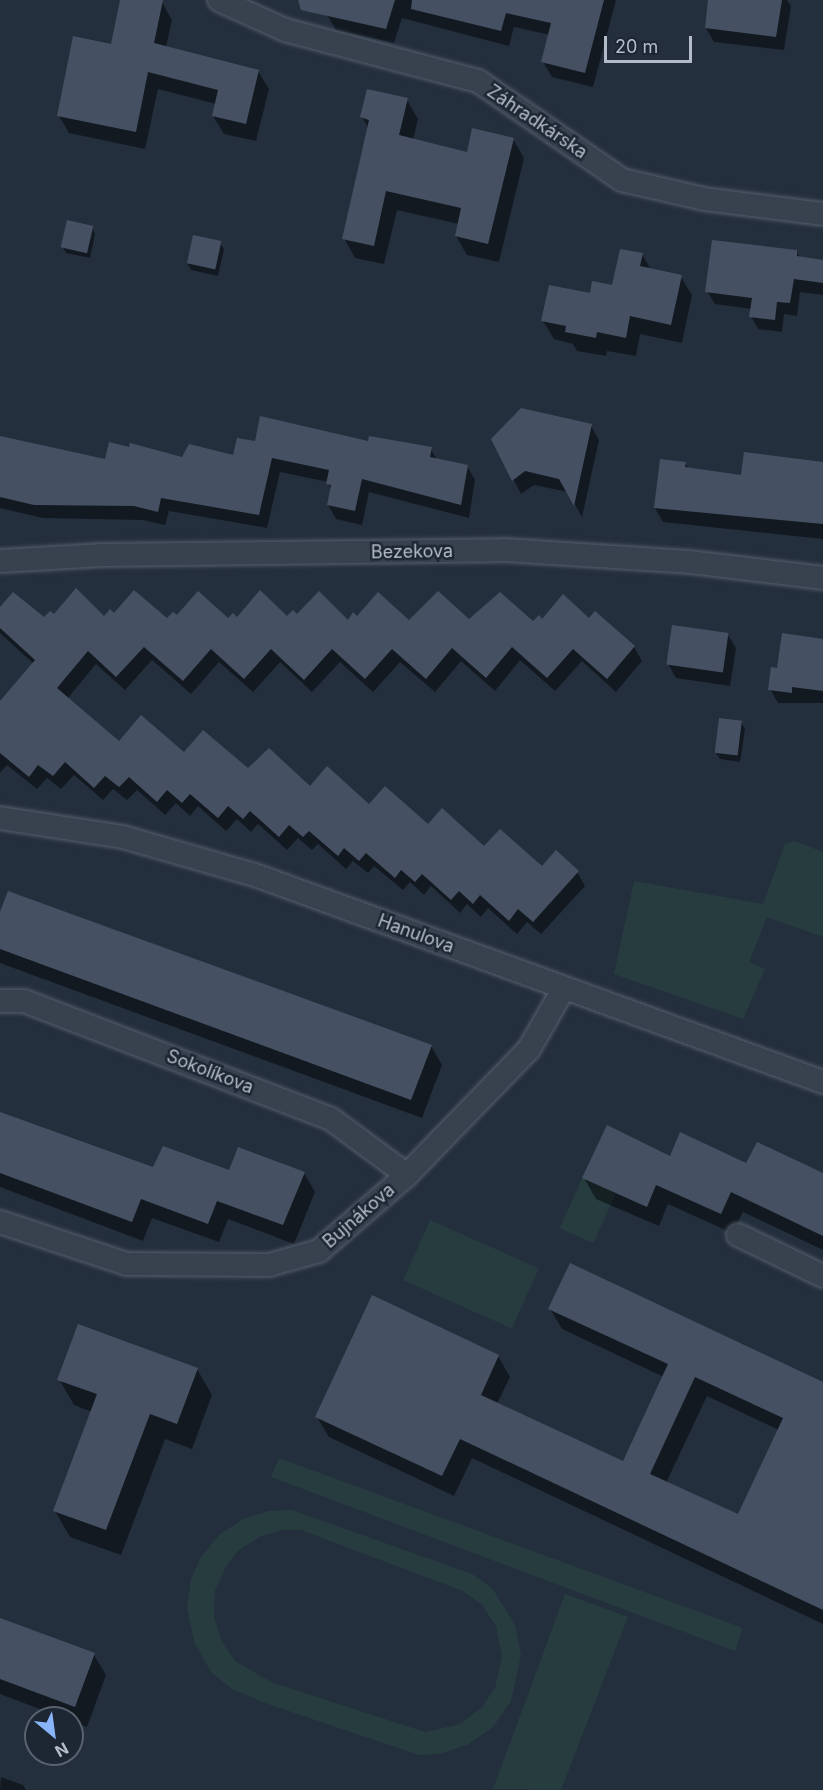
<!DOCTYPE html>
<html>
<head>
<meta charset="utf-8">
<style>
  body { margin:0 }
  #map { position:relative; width:823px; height:1790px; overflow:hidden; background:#242f3e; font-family:Inter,sans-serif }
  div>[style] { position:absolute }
  .green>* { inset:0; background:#263c3f; transform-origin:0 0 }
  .shadow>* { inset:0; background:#0007 }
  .building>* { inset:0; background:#455162; transform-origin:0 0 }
  .roads { filter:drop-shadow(0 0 2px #565f6c) drop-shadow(0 0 2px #565f6c) }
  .street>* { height:22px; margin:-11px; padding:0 11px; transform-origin:11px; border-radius:11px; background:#38414e }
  span { translate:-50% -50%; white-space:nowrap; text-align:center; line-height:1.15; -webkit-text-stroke:5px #1d2633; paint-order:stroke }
  .street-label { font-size:18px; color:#b4bcc9 }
  .north { position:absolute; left:24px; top:1706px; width:60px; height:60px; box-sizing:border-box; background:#1d2633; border:2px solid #59626f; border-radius:50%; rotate:151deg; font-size:16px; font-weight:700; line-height:24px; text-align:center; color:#b4bcc9 }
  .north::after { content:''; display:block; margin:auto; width:21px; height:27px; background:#8ab4f8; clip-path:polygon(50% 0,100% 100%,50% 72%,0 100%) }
  .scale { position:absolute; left:604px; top:36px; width:88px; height:27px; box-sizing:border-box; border:3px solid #b4bcc9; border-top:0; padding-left:8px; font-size:18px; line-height:21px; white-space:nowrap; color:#b4bcc9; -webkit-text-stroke:4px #1d2633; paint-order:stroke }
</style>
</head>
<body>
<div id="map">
  <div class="green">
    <i style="clip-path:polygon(795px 841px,823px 852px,823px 937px,767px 917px,749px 962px,765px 969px,743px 1019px,614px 974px,634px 881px,763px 904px,785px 844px)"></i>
    <i style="left:582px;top:1178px;width:37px;height:55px;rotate:24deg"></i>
    <i style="left:430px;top:1220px;width:119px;height:66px;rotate:24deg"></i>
    <i style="clip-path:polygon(279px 1458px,743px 1628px,735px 1651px,271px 1477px)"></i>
    <i style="clip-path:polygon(evenodd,292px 1510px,472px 1574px,492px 1588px,515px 1625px,521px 1655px,511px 1701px,493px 1727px,469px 1744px,440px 1754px,419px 1755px,265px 1703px,232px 1689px,211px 1672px,194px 1642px,187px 1607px,191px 1579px,201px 1557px,219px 1535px,243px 1519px,268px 1511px,292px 1510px,283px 1530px,301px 1530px,463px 1591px,482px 1605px,496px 1626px,502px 1657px,495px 1688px,482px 1707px,460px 1724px,425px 1732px,271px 1682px,235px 1661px,221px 1640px,214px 1616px,215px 1591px,226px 1566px,239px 1550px,261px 1536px,283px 1530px)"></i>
    <i style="clip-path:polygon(565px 1594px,628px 1617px,561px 1790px,493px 1789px)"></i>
  </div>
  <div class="shadow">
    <i style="clip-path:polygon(122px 0,162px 2px,172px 20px,166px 47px,258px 71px,269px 89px,256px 141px,224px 134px,213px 116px,216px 104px,158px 89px,145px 149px,69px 133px,59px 116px,113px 46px)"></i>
    <i style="clip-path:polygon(332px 0,616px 0,593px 87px,552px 77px,543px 62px,550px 35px,514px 27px,509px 46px,402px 18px,394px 43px,336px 30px,327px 15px)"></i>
    <i style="clip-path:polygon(710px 0,787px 0,791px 6px,784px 50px,714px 42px,706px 28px)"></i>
    <i style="clip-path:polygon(407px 100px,418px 119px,413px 140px,468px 153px,513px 139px,524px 158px,499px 262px,467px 255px,456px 236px,459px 224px,397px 210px,384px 264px,355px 258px,344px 238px,369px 129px,362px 117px)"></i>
    <i style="clip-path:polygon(92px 227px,95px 234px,90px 258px,66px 253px,62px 246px)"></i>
    <i style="clip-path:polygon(220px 243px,224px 249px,218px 276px,191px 270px,187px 263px)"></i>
    <i style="clip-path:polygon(797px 252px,800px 258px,823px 261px,823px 295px,800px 292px,797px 316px,784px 314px,782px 332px,758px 329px,751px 316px,752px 309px,715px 304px,707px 291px)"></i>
    <i style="clip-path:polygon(642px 254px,651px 270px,681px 277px,692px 295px,682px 343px,640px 334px,636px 356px,607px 351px,606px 356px,577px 351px,573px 344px,554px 339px,543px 321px,613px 287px)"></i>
    <i style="clip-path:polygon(591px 426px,599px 440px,582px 517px,568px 492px,534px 485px,521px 494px,493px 439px)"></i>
    <i style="clip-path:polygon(0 437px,106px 461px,234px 457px,256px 443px,369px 443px,431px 449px,437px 460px,467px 466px,475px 480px,469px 518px,369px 492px,362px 525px,336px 519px,328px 505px,331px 490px,328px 482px,280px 472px,267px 528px,169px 511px,165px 525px,143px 520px,43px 518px,0 508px)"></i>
    <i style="clip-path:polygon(685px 463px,689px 469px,743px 477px,823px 463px,823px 539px,663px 522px,655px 508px)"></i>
    <i style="clip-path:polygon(0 610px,45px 619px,114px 615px,167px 620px,297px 616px,348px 622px,357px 618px,533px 623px,590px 620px,595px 613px,634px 647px,642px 661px,616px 692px,582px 661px,555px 691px,520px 660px,495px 691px,461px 661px,435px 692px,400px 662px,373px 692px,340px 662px,312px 692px,280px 662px,253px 692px,219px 662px,191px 694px,152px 660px,125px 690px,96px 664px,67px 699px,120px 743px,185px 754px,310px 788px,428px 826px,542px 868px,577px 872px,585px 886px,541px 934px,527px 922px,517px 934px,488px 908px,481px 917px,467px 904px,460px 913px,431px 886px,424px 895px,410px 882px,403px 890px,374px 866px,368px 873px,353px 861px,346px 869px,318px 844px,312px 850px,298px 838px,287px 850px,258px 824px,251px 832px,237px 819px,226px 831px,198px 806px,190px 816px,176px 803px,165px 815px,137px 790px,127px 800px,113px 789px,103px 800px,74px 775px,61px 789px,47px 778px,37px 789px,7px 765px,0 773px,0 704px,34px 664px,0 633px)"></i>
    <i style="clip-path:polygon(728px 635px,736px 648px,730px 686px,676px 678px,668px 664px)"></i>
    <i style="clip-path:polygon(823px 641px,823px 703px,778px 703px,770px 689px,779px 670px)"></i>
    <i style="clip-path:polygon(741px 722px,745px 729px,740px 762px,720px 759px,716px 753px)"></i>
    <i style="clip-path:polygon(0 916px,431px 1046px,442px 1065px,422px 1118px,0 963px)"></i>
    <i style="clip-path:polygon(0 1113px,154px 1169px,304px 1173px,315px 1192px,294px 1244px,228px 1219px,219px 1242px,152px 1218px,143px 1241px,0 1187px)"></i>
    <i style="clip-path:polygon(746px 1165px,823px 1174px,823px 1250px,743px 1212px,732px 1233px,668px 1204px,659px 1226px,596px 1199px,584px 1178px)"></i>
    <i style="clip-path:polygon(evenodd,550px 1309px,823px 1384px,823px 1624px,472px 1458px,454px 1496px,329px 1437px,317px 1417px,498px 1356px,510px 1377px,497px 1404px,624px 1463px,664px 1377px,562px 1329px,550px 1309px,707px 1396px,779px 1430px,738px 1516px,666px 1483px,707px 1396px)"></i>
    <i style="clip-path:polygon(197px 1369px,212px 1395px,192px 1449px,165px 1439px,121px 1555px,70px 1537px,55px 1511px,92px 1412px,74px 1405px,59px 1379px)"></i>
    <i style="clip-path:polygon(0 1619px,94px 1655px,106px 1675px,87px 1727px,0 1694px)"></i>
    <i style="clip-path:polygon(1px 1777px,23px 1785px,26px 1790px,0 1790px)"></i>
  </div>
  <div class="building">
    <i style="clip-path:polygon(120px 0,163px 0,154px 43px,259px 70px,246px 124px,212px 116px,218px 90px,148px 72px,136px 132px,57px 116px,73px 36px,111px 44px)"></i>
    <i style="clip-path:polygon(298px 0,395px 0,386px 29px,301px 10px)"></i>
    <i style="clip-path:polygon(412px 0,604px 0,585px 73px,541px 62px,551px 23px,506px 13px,501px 31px,411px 9px)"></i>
    <i style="clip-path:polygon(708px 0,782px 0,776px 37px,705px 28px)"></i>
    <i style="clip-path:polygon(367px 89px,408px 98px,399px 135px,467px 152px,472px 128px,514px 138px,488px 244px,455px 236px,461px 208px,386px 191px,374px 246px,342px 239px,369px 120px,360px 117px)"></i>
    <i style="left:67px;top:220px;width:27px;height:28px;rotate:13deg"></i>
    <i style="left:193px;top:235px;width:29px;height:29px;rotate:12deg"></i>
    <i style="clip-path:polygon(712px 240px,797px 250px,797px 256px,823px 260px,823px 283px,794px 279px,790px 303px,777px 302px,775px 320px,749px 317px,752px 298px,705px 292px)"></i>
    <i style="clip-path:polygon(620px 249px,643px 253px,640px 266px,682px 275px,671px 325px,630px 316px,626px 338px,597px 332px,596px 338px,565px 332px,566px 326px,541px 321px,549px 285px,590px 293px,592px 281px,612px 285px)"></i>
    <i style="clip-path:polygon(521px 408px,592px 424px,574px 506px,559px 479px,525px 471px,512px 481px,491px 439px)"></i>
    <i style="clip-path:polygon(260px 416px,368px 441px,369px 436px,432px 447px,430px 457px,468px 465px,461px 505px,362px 479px,355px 511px,327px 505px,331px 485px,326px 484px,329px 470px,272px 458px,259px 515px,161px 498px,158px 512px,134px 506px,34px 505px,0 497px,0 436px,105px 459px,109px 442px,129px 447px,130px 443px,182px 457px,189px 444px,233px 455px,237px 438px,255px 441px)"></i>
    <i style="clip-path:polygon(744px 452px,823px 462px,823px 524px,654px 508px,660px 459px,686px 462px,685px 467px,741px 475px)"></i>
    <i style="clip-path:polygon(76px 588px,104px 616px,110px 609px,114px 613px,134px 590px,167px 618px,173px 612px,177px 615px,198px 591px,228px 618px,233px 613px,237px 617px,260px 590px,287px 616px,293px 610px,297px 614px,319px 591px,348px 620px,353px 612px,357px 616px,378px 592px,409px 620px,438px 591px,469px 619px,500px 592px,533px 621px,539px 615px,542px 619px,563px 594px,589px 618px,595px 611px,635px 646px,607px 679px,573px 649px,547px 678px,512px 647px,486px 678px,452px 648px,426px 679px,392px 649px,365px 679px,332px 649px,304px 680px,271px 649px,244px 679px,211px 649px,183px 681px,144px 647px,116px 677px,88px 651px,57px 688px,119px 741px,141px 715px,184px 752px,203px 730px,248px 768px,269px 748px,310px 786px,327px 766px,369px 804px,385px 786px,428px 824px,442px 808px,484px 846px,500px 829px,542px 866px,556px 850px,579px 871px,533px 922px,518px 909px,509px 921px,480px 895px,473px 904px,459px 891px,451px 900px,422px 874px,415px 882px,401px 870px,395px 878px,366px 853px,359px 861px,344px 848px,338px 856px,309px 831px,303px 837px,289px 825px,279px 837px,250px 811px,243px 819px,228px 806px,218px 818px,190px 794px,182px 803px,167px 790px,157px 802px,129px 777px,119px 787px,105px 776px,94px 788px,65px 762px,53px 776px,38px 765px,29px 777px,0 753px,0 701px,35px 660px,0 628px,0 607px,13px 592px,44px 617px,50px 611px,54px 614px)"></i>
    <i style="left:672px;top:625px;width:57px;height:40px;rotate:8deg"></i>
    <i style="clip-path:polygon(782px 633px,823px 639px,823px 691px,792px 687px,792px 693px,768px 690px,771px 667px,777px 668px)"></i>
    <i style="left:719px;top:718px;width:23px;height:35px;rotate:7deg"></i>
    <i style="clip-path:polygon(8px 891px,432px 1045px,411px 1100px,0 949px,0 912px)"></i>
    <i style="clip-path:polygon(0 1112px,153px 1167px,163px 1146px,229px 1170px,238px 1147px,305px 1172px,283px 1225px,217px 1201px,208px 1224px,141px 1199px,132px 1222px,0 1173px)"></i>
    <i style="clip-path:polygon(607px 1125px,670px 1156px,680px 1132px,746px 1163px,757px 1142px,823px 1173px,823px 1236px,731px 1192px,721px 1214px,656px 1185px,647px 1207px,582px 1178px)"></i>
    <i style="clip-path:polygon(evenodd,570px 1263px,823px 1382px,823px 1610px,460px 1439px,442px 1476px,315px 1417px,372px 1295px,499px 1355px,481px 1395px,623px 1461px,668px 1364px,548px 1309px,570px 1263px,695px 1377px,783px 1418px,738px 1514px,650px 1474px,695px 1377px)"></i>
    <i style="clip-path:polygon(78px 1324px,198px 1368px,177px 1424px,150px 1414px,106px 1530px,53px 1511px,97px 1394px,57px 1380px)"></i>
    <i style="clip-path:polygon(0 1618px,95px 1653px,75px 1707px,0 1679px)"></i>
  </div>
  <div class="roads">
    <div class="street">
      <i style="left:219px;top:0;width:72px;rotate:24.4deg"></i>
      <i style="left:285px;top:30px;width:200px;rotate:14.8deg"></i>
      <i style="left:478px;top:81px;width:175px;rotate:34.5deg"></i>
      <i style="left:622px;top:180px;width:84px;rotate:13deg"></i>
      <i style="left:704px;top:199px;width:120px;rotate:7.2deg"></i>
      <i style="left:0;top:561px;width:103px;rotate:-3.3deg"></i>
      <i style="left:103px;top:555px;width:402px;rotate:-0.7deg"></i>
      <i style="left:505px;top:550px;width:184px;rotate:3.7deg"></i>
      <i style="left:689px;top:562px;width:135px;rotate:6.8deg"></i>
      <i style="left:0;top:818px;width:124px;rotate:8.8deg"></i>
      <i style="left:123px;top:837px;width:137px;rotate:16.1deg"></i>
      <i style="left:255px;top:875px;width:605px;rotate:20.02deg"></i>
      <i style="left:0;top:1001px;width:24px"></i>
      <i style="left:24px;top:1001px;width:329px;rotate:21deg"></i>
      <i style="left:331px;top:1119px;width:94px;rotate:36.4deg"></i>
      <i style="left:0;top:1222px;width:134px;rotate:18.3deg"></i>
      <i style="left:127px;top:1264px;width:142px;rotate:0.4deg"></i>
      <i style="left:269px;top:1265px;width:52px;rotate:-15.6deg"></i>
      <i style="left:319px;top:1251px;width:116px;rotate:-40.8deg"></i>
      <i style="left:407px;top:1175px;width:175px;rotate:-45.9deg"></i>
      <i style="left:529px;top:1049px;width:70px;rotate:-60.2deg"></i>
      <i style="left:738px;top:1235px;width:94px;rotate:25.8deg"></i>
    </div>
  </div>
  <div class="street-label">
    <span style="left:537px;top:122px;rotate:34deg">Záhradkárska</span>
    <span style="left:412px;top:552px;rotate:-1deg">Bezekova</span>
    <span style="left:416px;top:934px;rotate:20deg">Hanulova</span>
    <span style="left:210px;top:1072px;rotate:21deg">Sokolíkova</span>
    <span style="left:359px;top:1216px;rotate:-41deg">Bujnákova</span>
  </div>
  <div class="north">N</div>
  <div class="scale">20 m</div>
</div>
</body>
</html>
